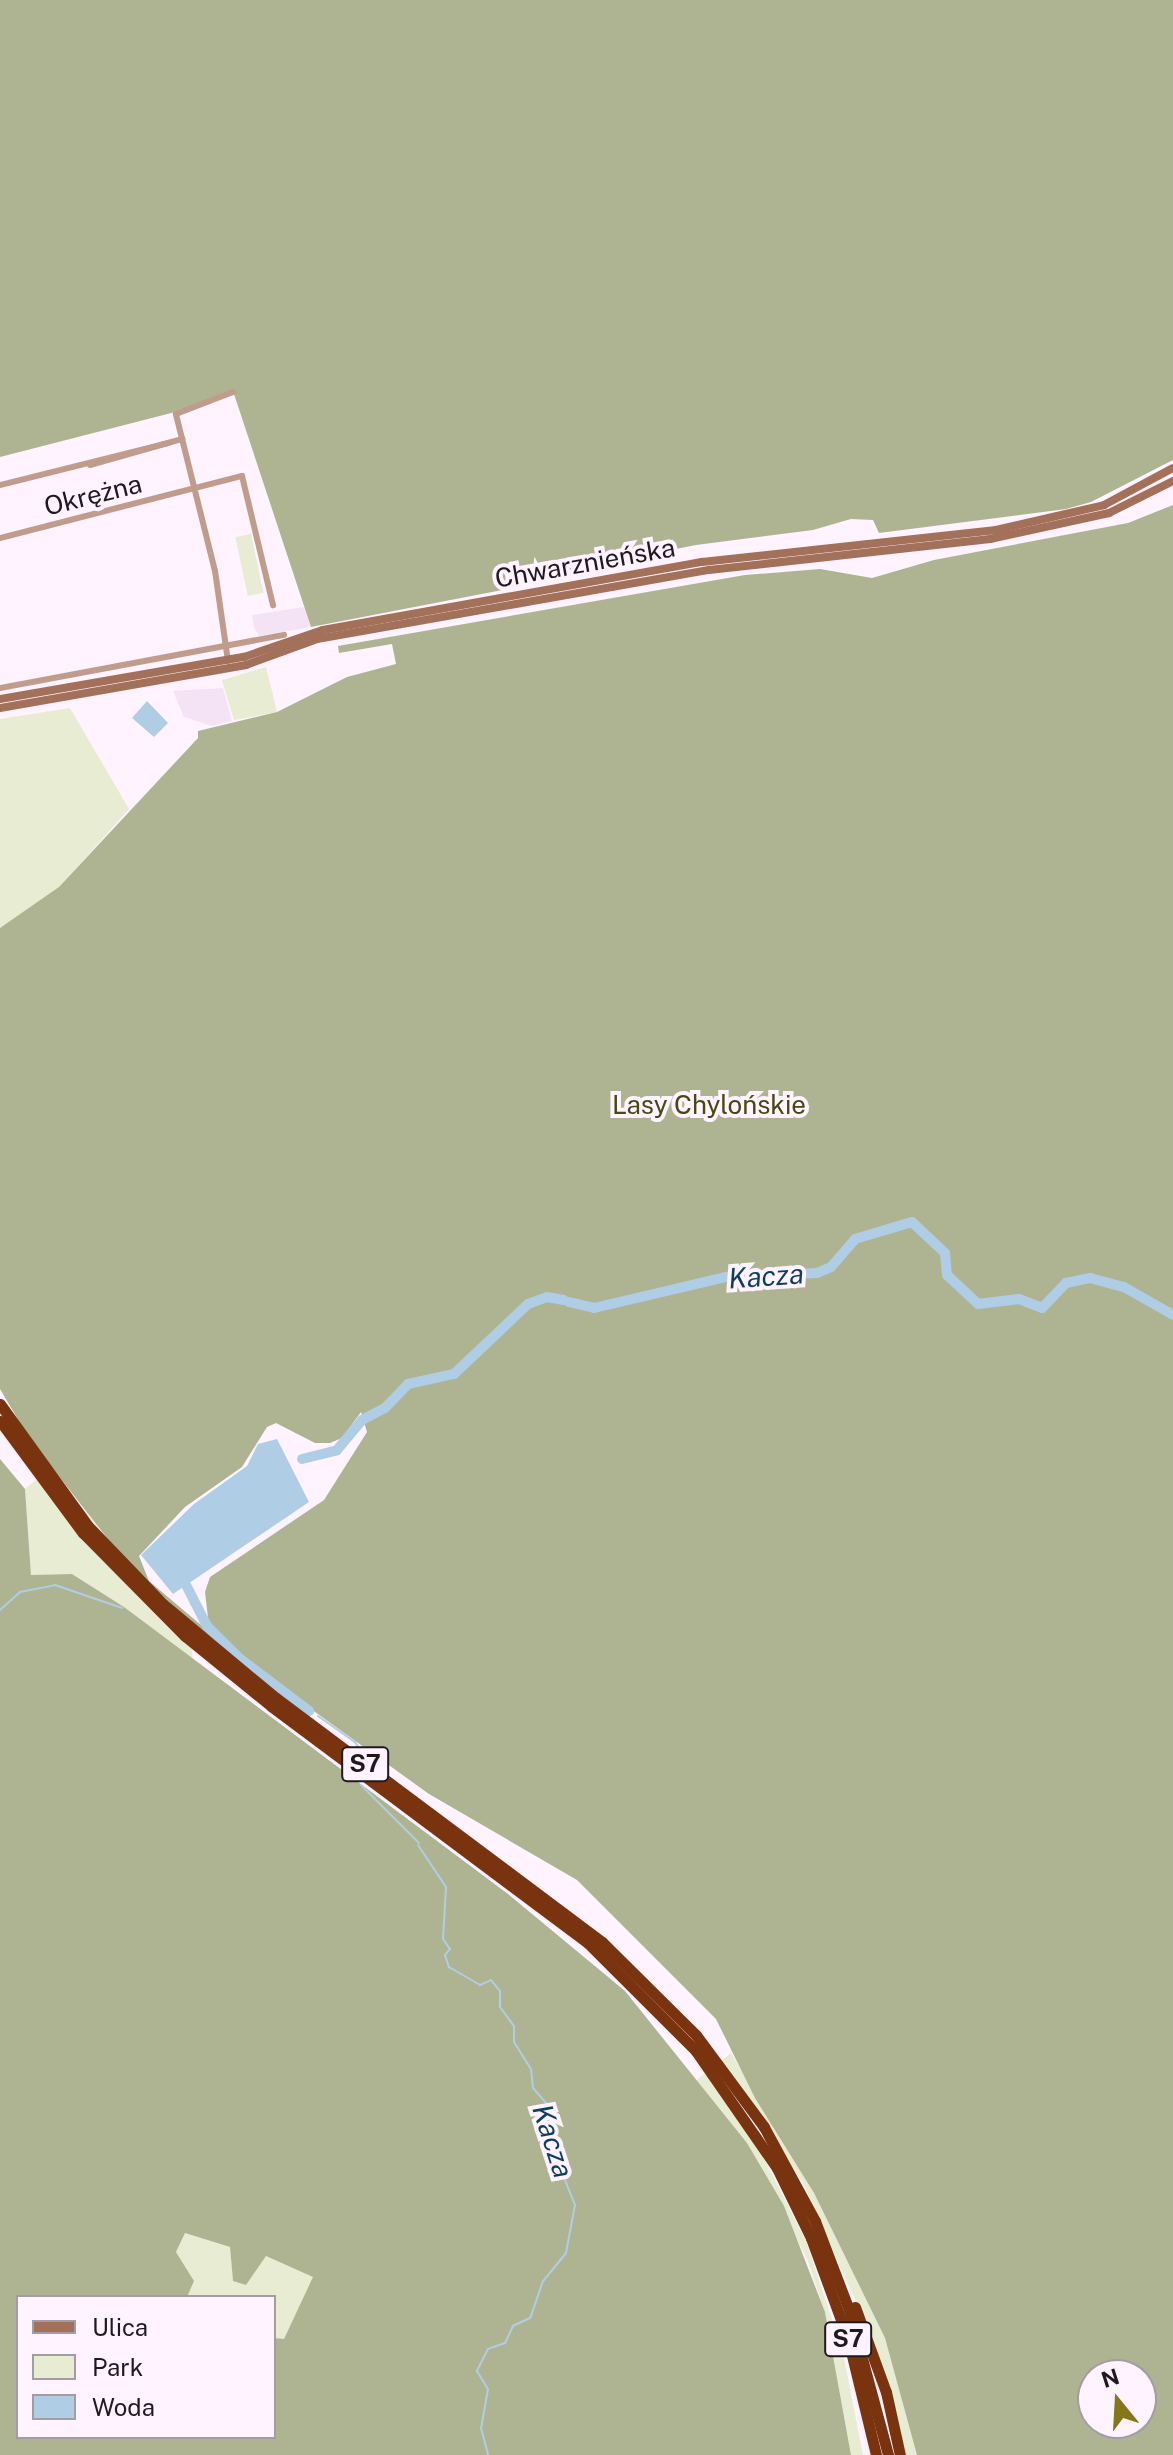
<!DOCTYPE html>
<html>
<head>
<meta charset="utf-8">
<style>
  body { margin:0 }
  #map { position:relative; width:1173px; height:2455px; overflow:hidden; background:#fef3ff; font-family:"Public Sans",sans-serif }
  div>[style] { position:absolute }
  .built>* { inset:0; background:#f4e3f5 }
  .green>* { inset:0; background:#e7ecd2; transform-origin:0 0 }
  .forest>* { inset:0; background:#aeb492 }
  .water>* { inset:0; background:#b0cde6 }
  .stream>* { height:2px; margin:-1px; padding:0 1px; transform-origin:1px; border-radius:1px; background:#b0cde6 }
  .river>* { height:10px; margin:-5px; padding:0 5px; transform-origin:5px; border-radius:5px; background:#b0cde6 }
  .street>* { height:6px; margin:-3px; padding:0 3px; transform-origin:3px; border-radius:3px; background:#c09c8d }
  .secondary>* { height:8px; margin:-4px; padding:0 4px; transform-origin:4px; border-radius:4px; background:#a3705a }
  .highway>* { height:11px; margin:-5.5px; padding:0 5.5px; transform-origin:5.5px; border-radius:5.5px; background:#79340f }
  span { translate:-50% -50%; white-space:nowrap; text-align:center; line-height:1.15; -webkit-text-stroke:8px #fef3ff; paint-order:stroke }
  .shield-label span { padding:2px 6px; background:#fef3ff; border:2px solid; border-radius:6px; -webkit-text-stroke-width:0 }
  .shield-label { font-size:24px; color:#1e1a1e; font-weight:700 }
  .street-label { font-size:26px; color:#1e1a1e }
  .park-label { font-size:26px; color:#444a12 }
  .water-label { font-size:28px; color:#0c3e5f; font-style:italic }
  .legend { position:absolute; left:16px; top:2295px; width:260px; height:144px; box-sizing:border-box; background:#fef3ff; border:2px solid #a49ca5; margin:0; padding:10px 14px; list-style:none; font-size:24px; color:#1e1a1e }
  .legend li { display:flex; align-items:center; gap:16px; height:40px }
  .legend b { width:40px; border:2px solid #a49ca5 }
  .north { position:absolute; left:1077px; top:2359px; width:80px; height:80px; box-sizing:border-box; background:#fef3ff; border:2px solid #a49ca5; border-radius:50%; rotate:342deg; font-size:22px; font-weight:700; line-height:32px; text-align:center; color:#1e1a1e }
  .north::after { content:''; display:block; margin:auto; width:28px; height:36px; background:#857619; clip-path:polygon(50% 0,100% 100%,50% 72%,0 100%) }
</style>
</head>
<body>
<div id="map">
  <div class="built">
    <i style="clip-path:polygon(304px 607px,311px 627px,259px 636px,254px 627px,252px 615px)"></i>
    <i style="clip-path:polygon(223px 688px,232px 721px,212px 726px,184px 717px,173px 691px)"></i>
  </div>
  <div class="green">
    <i style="left:251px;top:534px;width:60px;height:16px;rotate:78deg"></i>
    <i style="clip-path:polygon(266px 667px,277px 712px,234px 720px,222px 680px)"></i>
    <i style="clip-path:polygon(70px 708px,129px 809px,52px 895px,0 928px,0 719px)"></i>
    <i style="clip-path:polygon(50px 1468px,118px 1552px,190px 1622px,193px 1662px,124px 1607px,72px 1574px,31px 1575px,25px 1489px)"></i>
    <i style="clip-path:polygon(731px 2053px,814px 2193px,885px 2338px,901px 2382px,917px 2455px,905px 2455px,862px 2316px,804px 2185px,721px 2061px)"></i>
    <i style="clip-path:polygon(707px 2072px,759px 2149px,806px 2241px,843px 2353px,863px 2455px,851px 2455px,825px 2312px,807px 2259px,747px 2143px,694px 2082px)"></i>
    <i style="clip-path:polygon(185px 2233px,230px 2247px,233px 2280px,246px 2285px,266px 2256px,314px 2277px,284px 2340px,274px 2338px,274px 2297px,187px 2297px,194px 2281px,176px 2252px)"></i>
  </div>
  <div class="forest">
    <i style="clip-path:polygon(0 0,1173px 0,1173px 460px,1091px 502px,1066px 509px,879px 533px,873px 520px,851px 519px,813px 530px,696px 545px,542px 576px,543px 582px,311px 627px,233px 391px,179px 411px,0 457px)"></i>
    <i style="clip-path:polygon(evenodd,1173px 505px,1173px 2455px,917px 2455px,885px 2338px,814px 2193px,755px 2098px,716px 2019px,577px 1880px,429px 1794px,190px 1622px,118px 1552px,29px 1438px,0 1389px,0 928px,59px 887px,198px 738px,198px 731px,277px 712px,347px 677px,396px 664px,392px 644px,339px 653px,338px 646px,745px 575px,820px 569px,872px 578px,934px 560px,1128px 523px,1173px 505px,361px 1412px,367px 1432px,324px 1500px,210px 1577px,205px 1592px,209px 1626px,201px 1625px,149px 1581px,139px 1556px,185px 1507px,242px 1467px,267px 1427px,276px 1423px,315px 1443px,330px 1443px,342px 1438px,361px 1412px,1173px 505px,1093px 2375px,1141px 2375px,1141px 2423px,1093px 2423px,1093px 2375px)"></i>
    <i style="clip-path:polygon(evenodd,0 1459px,25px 1489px,31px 1575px,72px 1574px,124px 1607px,508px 1894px,625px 1991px,747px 2143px,784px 2206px,825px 2312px,851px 2455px,0 2455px,0 1459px,185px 2233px,230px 2247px,233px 2281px,246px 2285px,266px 2256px,313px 2277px,284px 2339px,274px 2338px,274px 2437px,18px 2437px,18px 2297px,187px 2297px,194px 2281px,176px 2252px,185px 2233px)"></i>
  </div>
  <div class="water">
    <i style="clip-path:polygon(147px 701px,168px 723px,154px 737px,132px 718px)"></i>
    <i style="clip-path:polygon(277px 1439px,309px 1502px,173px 1594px,141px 1555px,194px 1504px,247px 1466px,258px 1444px)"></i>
  </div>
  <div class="stream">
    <i style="left:0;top:1610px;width:27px;rotate:-42deg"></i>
    <i style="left:20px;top:1592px;width:36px;rotate:-11deg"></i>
    <i style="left:55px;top:1585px;width:71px;rotate:18.9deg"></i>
    <i style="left:318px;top:1716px;width:45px;rotate:35.1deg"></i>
    <i style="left:355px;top:1742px;width:17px;rotate:57deg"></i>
    <i style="left:361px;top:1785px;width:82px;rotate:45deg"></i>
    <i style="left:418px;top:1845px;width:50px;rotate:56.3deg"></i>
    <i style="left:446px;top:1887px;width:52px;rotate:93.3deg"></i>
    <i style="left:443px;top:1939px;width:12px;rotate:55deg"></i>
    <i style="left:450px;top:1949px;width:8px;rotate:130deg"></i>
    <i style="left:445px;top:1955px;width:13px;rotate:72deg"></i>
    <i style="left:449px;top:1967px;width:36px;rotate:30deg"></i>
    <i style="left:480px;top:1985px;width:12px;rotate:-24deg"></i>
    <i style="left:491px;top:1980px;width:14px;rotate:51deg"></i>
    <i style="left:500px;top:1991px;width:16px;rotate:90deg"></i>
    <i style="left:500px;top:2007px;width:24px;rotate:54deg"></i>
    <i style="left:514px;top:2026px;width:16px;rotate:90deg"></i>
    <i style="left:514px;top:2042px;width:32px;rotate:58deg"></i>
    <i style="left:531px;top:2069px;width:19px;rotate:84deg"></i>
    <i style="left:533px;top:2088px;width:23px;rotate:49deg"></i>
    <i style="left:548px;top:2105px;width:10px;rotate:107deg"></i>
    <i style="left:545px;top:2115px;width:21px;rotate:76deg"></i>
    <i style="left:550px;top:2135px;width:10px;rotate:24deg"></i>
    <i style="left:559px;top:2139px;width:21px;rotate:95deg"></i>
    <i style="left:557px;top:2160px;width:48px;rotate:68.2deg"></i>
    <i style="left:575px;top:2205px;width:49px;rotate:100.6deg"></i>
    <i style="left:566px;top:2253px;width:36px;rotate:129deg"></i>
    <i style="left:543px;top:2281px;width:39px;rotate:109deg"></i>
    <i style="left:530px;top:2318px;width:19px;rotate:155deg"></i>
    <i style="left:513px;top:2326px;width:19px;rotate:115deg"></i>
    <i style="left:505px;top:2343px;width:18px;rotate:161deg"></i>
    <i style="left:488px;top:2349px;width:25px;rotate:117deg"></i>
    <i style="left:477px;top:2371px;width:21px;rotate:59deg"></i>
    <i style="left:488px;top:2389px;width:40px;rotate:100deg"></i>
    <i style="left:481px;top:2428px;width:28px;rotate:75deg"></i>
  </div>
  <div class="river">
    <i style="left:569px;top:1302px;width:26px;rotate:13deg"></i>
    <i style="left:594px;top:1308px;width:136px;rotate:-13.2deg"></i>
    <i style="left:726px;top:1277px;width:91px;rotate:-2.5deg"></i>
    <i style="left:817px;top:1273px;width:15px;rotate:-23deg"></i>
    <i style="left:831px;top:1267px;width:37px;rotate:-49deg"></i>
    <i style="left:855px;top:1239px;width:59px;rotate:-16.6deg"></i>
    <i style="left:912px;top:1222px;width:45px;rotate:43.2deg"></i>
    <i style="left:945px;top:1253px;width:22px;rotate:85deg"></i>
    <i style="left:947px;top:1275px;width:42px;rotate:43.1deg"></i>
    <i style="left:978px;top:1304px;width:41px;rotate:-7deg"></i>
    <i style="left:1019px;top:1299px;width:25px;rotate:21deg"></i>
    <i style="left:1042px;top:1308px;width:35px;rotate:-46deg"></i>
    <i style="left:1066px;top:1283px;width:25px;rotate:-12deg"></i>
    <i style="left:1090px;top:1278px;width:35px;rotate:15deg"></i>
    <i style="left:1124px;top:1287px;width:56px;rotate:29.7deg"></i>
    <i style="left:302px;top:1459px;width:36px;rotate:-14deg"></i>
    <i style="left:337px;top:1450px;width:39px;rotate:-50deg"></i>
    <i style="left:362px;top:1420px;width:26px;rotate:-28deg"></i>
    <i style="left:385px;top:1408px;width:33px;rotate:-46deg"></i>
    <i style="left:408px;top:1384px;width:47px;rotate:-12.3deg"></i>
    <i style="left:454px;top:1374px;width:102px;rotate:-43.4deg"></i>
    <i style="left:528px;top:1304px;width:20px;rotate:-20deg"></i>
    <i style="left:547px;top:1297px;width:17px;rotate:10deg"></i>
    <i style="left:183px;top:1579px;width:53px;rotate:62.9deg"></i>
    <i style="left:207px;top:1626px;width:45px;rotate:45deg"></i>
    <i style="left:239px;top:1658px;width:88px;rotate:37.1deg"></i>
  </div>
  <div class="street">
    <i style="left:90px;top:465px;width:96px;rotate:-15.8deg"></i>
    <i style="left:0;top:485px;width:174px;rotate:-14deg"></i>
    <i style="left:0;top:538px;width:250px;rotate:-14.4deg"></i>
    <i style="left:242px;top:476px;width:133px;rotate:76.5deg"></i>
    <i style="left:228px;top:661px;width:91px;rotate:-98.2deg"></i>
    <i style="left:215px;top:571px;width:162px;rotate:-104deg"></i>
    <i style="left:176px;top:414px;width:61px;rotate:-21.1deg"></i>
    <i style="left:0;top:688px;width:289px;rotate:-10.6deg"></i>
  </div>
  <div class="secondary">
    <i style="left:0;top:699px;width:248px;rotate:-9.8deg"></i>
    <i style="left:244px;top:657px;width:83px;rotate:-18.9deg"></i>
    <i style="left:323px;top:630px;width:385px;rotate:-10.2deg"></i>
    <i style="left:702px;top:562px;width:296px;rotate:-6.2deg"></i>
    <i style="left:996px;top:530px;width:111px;rotate:-13deg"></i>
    <i style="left:1104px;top:505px;width:78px;rotate:-28.2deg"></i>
    <i style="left:0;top:708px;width:250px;rotate:-9.9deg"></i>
    <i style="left:246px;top:665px;width:76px;rotate:-20.1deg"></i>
    <i style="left:317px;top:639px;width:398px;rotate:-10deg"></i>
    <i style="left:709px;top:570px;width:283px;rotate:-6.3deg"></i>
    <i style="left:990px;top:539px;width:122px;rotate:-12.3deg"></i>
    <i style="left:1109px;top:513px;width:72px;rotate:-26.6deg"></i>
  </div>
  <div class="highway">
    <i style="left:0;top:1404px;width:150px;rotate:54.2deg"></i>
    <i style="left:88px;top:1526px;width:108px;rotate:46.1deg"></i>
    <i style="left:163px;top:1604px;width:147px;rotate:39.8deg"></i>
    <i style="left:276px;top:1698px;width:407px;rotate:36.8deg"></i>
    <i style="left:602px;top:1942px;width:132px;rotate:44.7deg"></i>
    <i style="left:696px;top:2035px;width:114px;rotate:53.5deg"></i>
    <i style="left:764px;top:2127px;width:107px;rotate:61.5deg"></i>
    <i style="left:815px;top:2221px;width:95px;rotate:69.1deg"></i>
    <i style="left:849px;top:2310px;width:150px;rotate:74.9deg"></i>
    <i style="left:0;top:1421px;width:139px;rotate:53.5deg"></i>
    <i style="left:83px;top:1533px;width:145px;rotate:45.3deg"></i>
    <i style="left:185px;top:1636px;width:111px;rotate:39.1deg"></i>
    <i style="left:271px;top:1706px;width:396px;rotate:36.8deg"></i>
    <i style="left:588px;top:1943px;width:153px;rotate:45deg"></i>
    <i style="left:696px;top:2051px;width:142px;rotate:55.3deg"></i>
    <i style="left:777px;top:2168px;width:78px;rotate:64.1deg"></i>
    <i style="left:811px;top:2238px;width:108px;rotate:69.9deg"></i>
    <i style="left:848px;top:2339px;width:119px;rotate:76.4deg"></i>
    <i style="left:855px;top:2307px;width:90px;rotate:70deg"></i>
    <i style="left:886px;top:2392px;width:65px;rotate:77.5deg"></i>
  </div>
  <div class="shield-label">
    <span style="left:365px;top:1764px">S7</span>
    <span style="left:848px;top:2339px">S7</span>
  </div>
  <div class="street-label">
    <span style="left:93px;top:495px;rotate:-14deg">Okrężna</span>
    <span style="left:585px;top:563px;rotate:-10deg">Chwarznieńska</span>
  </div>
  <div class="park-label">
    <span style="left:709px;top:1105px">Lasy Chylońskie</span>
  </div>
  <div class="water-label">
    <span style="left:766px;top:1276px;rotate:-4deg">Kacza</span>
    <span style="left:553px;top:2141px;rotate:72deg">Kacza</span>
  </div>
  <ul class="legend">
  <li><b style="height:10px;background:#a3705a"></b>Ulica</li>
  <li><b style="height:22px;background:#e7ecd2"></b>Park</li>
  <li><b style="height:22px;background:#b0cde6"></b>Woda</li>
  </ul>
  <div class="north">N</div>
</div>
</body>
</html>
